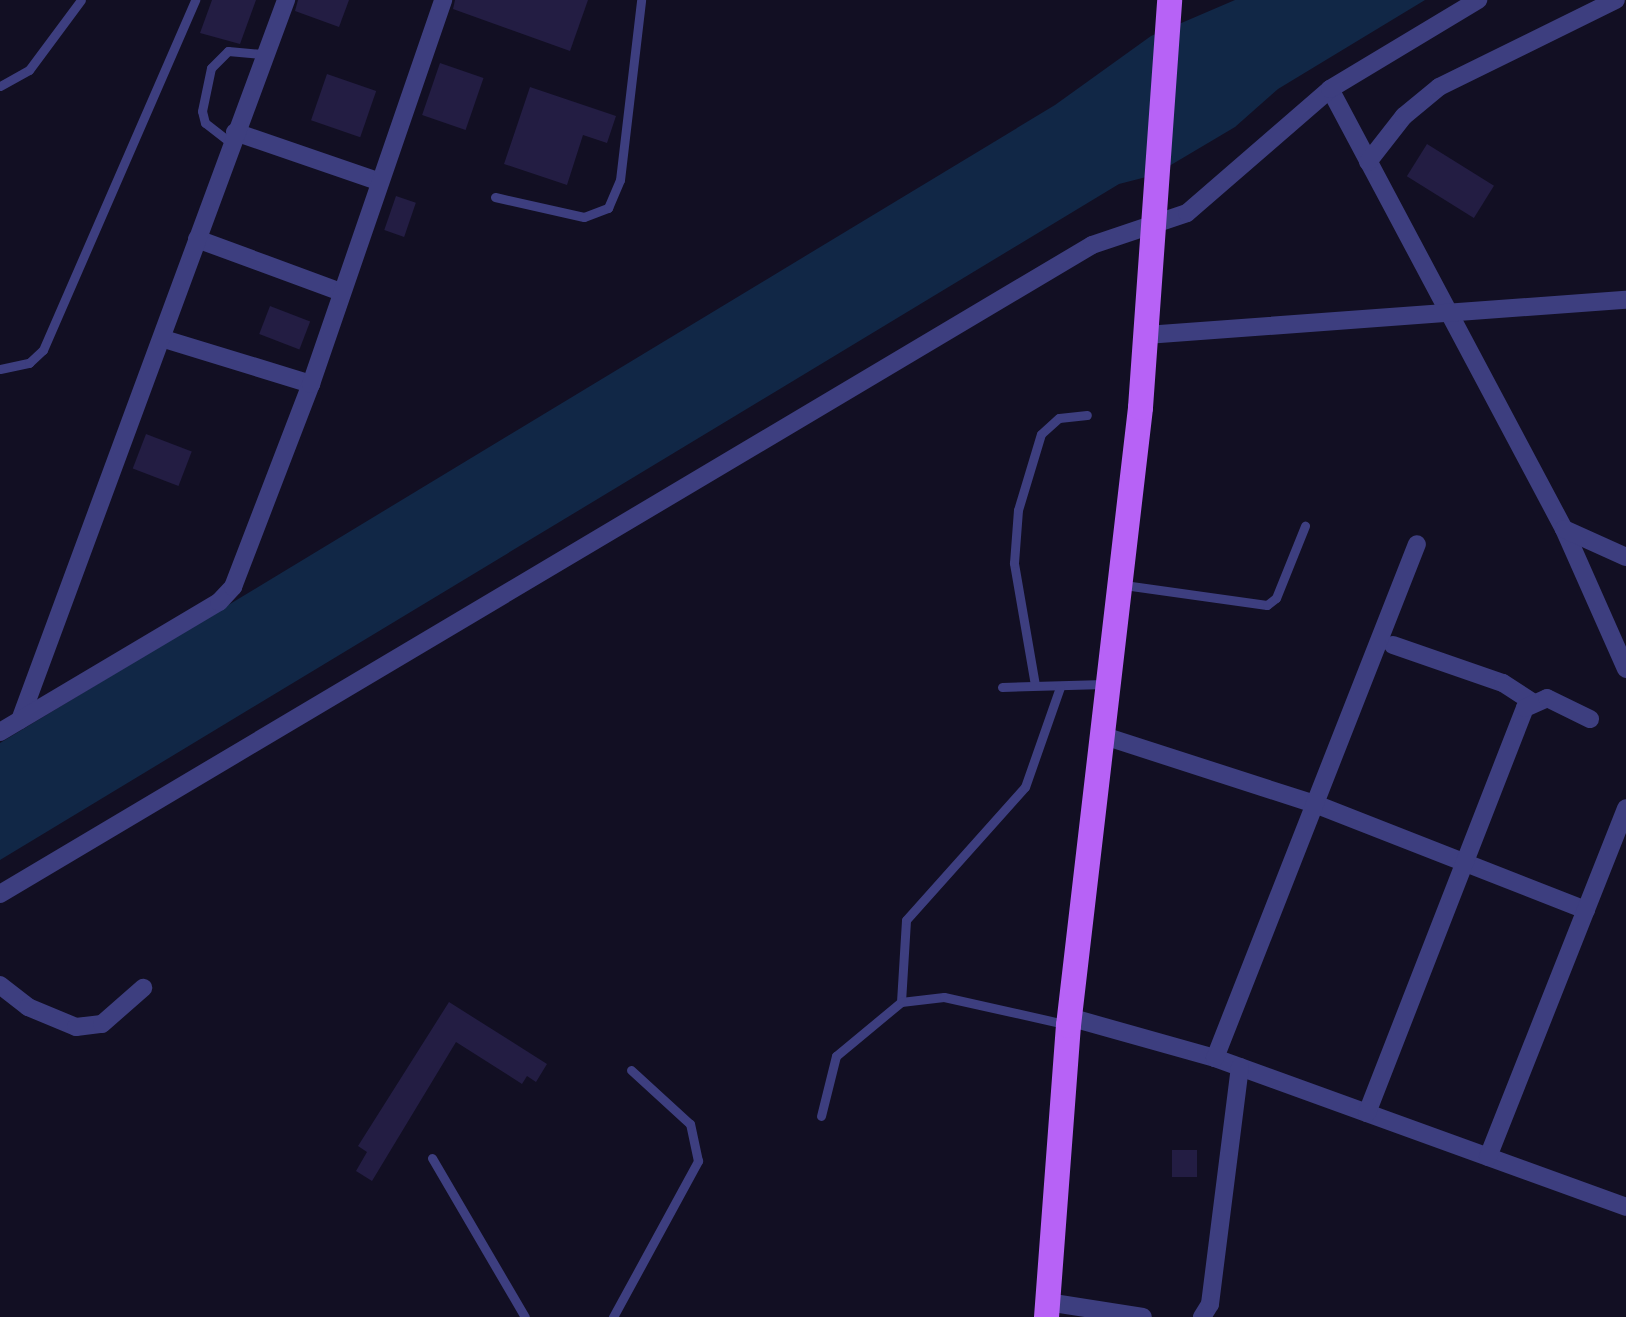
<!DOCTYPE html>
<html>
<head>
<meta charset="utf-8">
<style>
  body { margin:0 }
  #map { position:relative; width:1626px; height:1317px; overflow:hidden; background:#120f23; font-family:"DM Sans",sans-serif }
  div>[style] { position:absolute }
  .water>* { inset:0; background:#112746 }
  .building>* { inset:0; background:#231d43; transform-origin:0 0 }
  .lane>* { height:9px; margin:-4.5px; padding:0 4.5px; transform-origin:4.5px; border-radius:4.5px; background:#3d3e7f }
  .street>* { height:18px; margin:-9px; padding:0 9px; transform-origin:9px; border-radius:9px; background:#3d3e7f }
  .primary>* { height:25px; margin:-12.5px; padding:0 12.5px; transform-origin:12.5px; border-radius:12.5px; background:#b762f6 }
  span { translate:-50% -50%; white-space:nowrap; text-align:center; line-height:1.15; -webkit-text-stroke:8px #120f23; paint-order:stroke }
</style>
</head>
<body>
<div id="map">
  <div class="water">
    <i style="clip-path:polygon(1235px 0,1425px 0,1278px 89px,1235px 127px,1154px 175px,1119px 184px,0 860px,0 743px,1055px 105px,1151px 36px)"></i>
  </div>
  <div class="building">
    <i style="clip-path:polygon(212px 0,256px 0,240px 44px,200px 33px)"></i>
    <i style="clip-path:polygon(298px 0,349px 0,339px 27px,295px 11px)"></i>
    <i style="clip-path:polygon(455px 0,588px 0,570px 51px,453px 9px)"></i>
    <i style="left:440px;top:63px;width:46px;height:55px;rotate:19deg"></i>
    <i style="left:327px;top:74px;width:52px;height:49px;rotate:19deg"></i>
    <i style="clip-path:polygon(530px 87px,616px 116px,607px 143px,583px 135px,567px 185px,504px 164px)"></i>
    <i style="left:1427px;top:144px;width:79px;height:38px;rotate:32deg"></i>
    <i style="left:396px;top:196px;width:21px;height:36px;rotate:19deg"></i>
    <i style="left:270px;top:306px;width:43px;height:30px;rotate:21deg"></i>
    <i style="left:146px;top:434px;width:49px;height:37px;rotate:21deg"></i>
    <i style="clip-path:polygon(449px 1002px,547px 1064px,536px 1082px,527px 1076px,522px 1084px,456px 1042px,372px 1181px,356px 1171px,367px 1152px,358px 1146px)"></i>
    <i style="left:1172px;top:1150px;width:25px;height:27px"></i>
  </div>
  <div class="lane">
    <i style="left:0;top:86px;width:33px;rotate:-29deg"></i>
    <i style="left:29px;top:70px;width:87px;rotate:-53.4deg"></i>
    <i style="left:231px;top:143px;width:33px;rotate:-142deg"></i>
    <i style="left:205px;top:123px;width:12px;rotate:-104deg"></i>
    <i style="left:202px;top:111px;width:44px;rotate:-78.2deg"></i>
    <i style="left:211px;top:68px;width:24px;rotate:-45deg"></i>
    <i style="left:228px;top:51px;width:38px;rotate:5deg"></i>
    <i style="left:495px;top:197px;width:91px;rotate:12.7deg"></i>
    <i style="left:584px;top:217px;width:26px;rotate:-21deg"></i>
    <i style="left:608px;top:208px;width:30px;rotate:-67deg"></i>
    <i style="left:620px;top:180px;width:181px;rotate:-83.3deg"></i>
    <i style="left:0;top:369px;width:30px;rotate:-12deg"></i>
    <i style="left:29px;top:363px;width:19px;rotate:-43deg"></i>
    <i style="left:43px;top:350px;width:382px;rotate:-66.5deg"></i>
    <i style="left:1124px;top:585px;width:144px;rotate:8deg"></i>
    <i style="left:1267px;top:605px;width:11px;rotate:-38deg"></i>
    <i style="left:1276px;top:598px;width:78px;rotate:-68.1deg"></i>
    <i style="left:1035px;top:685px;width:124px;rotate:-99.8deg"></i>
    <i style="left:1014px;top:563px;width:53px;rotate:-85.7deg"></i>
    <i style="left:1018px;top:510px;width:79px;rotate:-73.2deg"></i>
    <i style="left:1041px;top:434px;width:24px;rotate:-42deg"></i>
    <i style="left:1059px;top:418px;width:28px;rotate:-6deg"></i>
    <i style="left:1002px;top:687px;width:102px;rotate:-1.7deg"></i>
    <i style="left:901px;top:1002px;width:82px;rotate:-86.5deg"></i>
    <i style="left:906px;top:920px;width:178px;rotate:-48.2deg"></i>
    <i style="left:1025px;top:787px;width:106px;rotate:-70.7deg"></i>
    <i style="left:821px;top:1116px;width:62px;rotate:-76deg"></i>
    <i style="left:836px;top:1056px;width:85px;rotate:-39.7deg"></i>
    <i style="left:901px;top:1002px;width:43px;rotate:-6.6deg"></i>
    <i style="left:944px;top:997px;width:124px;rotate:12.6deg"></i>
    <i style="left:432px;top:1158px;width:184px;rotate:59.7deg"></i>
    <i style="left:613px;top:1317px;width:178px;rotate:-61.4deg"></i>
    <i style="left:698px;top:1161px;width:38px;rotate:-102deg"></i>
    <i style="left:690px;top:1124px;width:80px;rotate:-137.5deg"></i>
  </div>
  <div class="street">
    <i style="left:1330px;top:89px;width:498px;rotate:62deg"></i>
    <i style="left:1564px;top:529px;width:153px;rotate:66.1deg"></i>
    <i style="left:235px;top:132px;width:150px;rotate:19deg"></i>
    <i style="left:1368px;top:162px;width:58px;rotate:-52deg"></i>
    <i style="left:1404px;top:116px;width:45px;rotate:-39.6deg"></i>
    <i style="left:1439px;top:87px;width:197px;rotate:-26.2deg"></i>
    <i style="left:197px;top:239px;width:153px;rotate:20.2deg"></i>
    <i style="left:1146px;top:335px;width:481px;rotate:-4.2deg"></i>
    <i style="left:164px;top:339px;width:154px;rotate:17deg"></i>
    <i style="left:1564px;top:529px;width:68px;rotate:24.3deg"></i>
    <i style="left:1393px;top:645px;width:116px;rotate:19.1deg"></i>
    <i style="left:1503px;top:683px;width:33px;rotate:33deg"></i>
    <i style="left:20px;top:720px;width:768px;rotate:-69.72deg"></i>
    <i style="left:0;top:732px;width:255px;rotate:-30.7deg"></i>
    <i style="left:219px;top:602px;width:21px;rotate:-47deg"></i>
    <i style="left:233px;top:587px;width:217px;rotate:-69deg"></i>
    <i style="left:311px;top:384px;width:406px;rotate:-71deg"></i>
    <i style="left:1101px;top:735px;width:225px;rotate:17.9deg"></i>
    <i style="left:1315px;top:804px;width:291px;rotate:21.4deg"></i>
    <i style="left:0;top:894px;width:1270px;rotate:-30.72deg"></i>
    <i style="left:1092px;top:245px;width:100px;rotate:-18.6deg"></i>
    <i style="left:1187px;top:213px;width:189px;rotate:-40.9deg"></i>
    <i style="left:1330px;top:89px;width:173px;rotate:-31deg"></i>
    <i style="left:0;top:985px;width:36px;rotate:38deg"></i>
    <i style="left:28px;top:1007px;width:52px;rotate:22.6deg"></i>
    <i style="left:76px;top:1027px;width:26px;rotate:-7deg"></i>
    <i style="left:102px;top:1024px;width:55px;rotate:-41.3deg"></i>
    <i style="left:1069px;top:1017px;width:152px;rotate:15.7deg"></i>
    <i style="left:1215px;top:1058px;width:437px;rotate:19.9deg"></i>
    <i style="left:1215px;top:1058px;width:552px;rotate:-68.55deg"></i>
    <i style="left:1367px;top:1113px;width:435px;rotate:-68.7deg"></i>
    <i style="left:1525px;top:708px;width:24px;rotate:-24deg"></i>
    <i style="left:1547px;top:698px;width:48px;rotate:26deg"></i>
    <i style="left:1488px;top:1157px;width:375px;rotate:-68.4deg"></i>
    <i style="left:1047px;top:1302px;width:97px;rotate:8.9deg"></i>
    <i style="left:1202px;top:1317px;width:15px;rotate:-58deg"></i>
    <i style="left:1210px;top:1304px;width:239px;rotate:-82.8deg"></i>
  </div>
  <div class="primary">
    <i style="left:1046px;top:1317px;width:293px;rotate:-85.7deg"></i>
    <i style="left:1068px;top:1025px;width:622px;rotate:-83.35deg"></i>
    <i style="left:1140px;top:407px;width:408px;rotate:-85.9deg"></i>
  </div>
</div>
</body>
</html>
